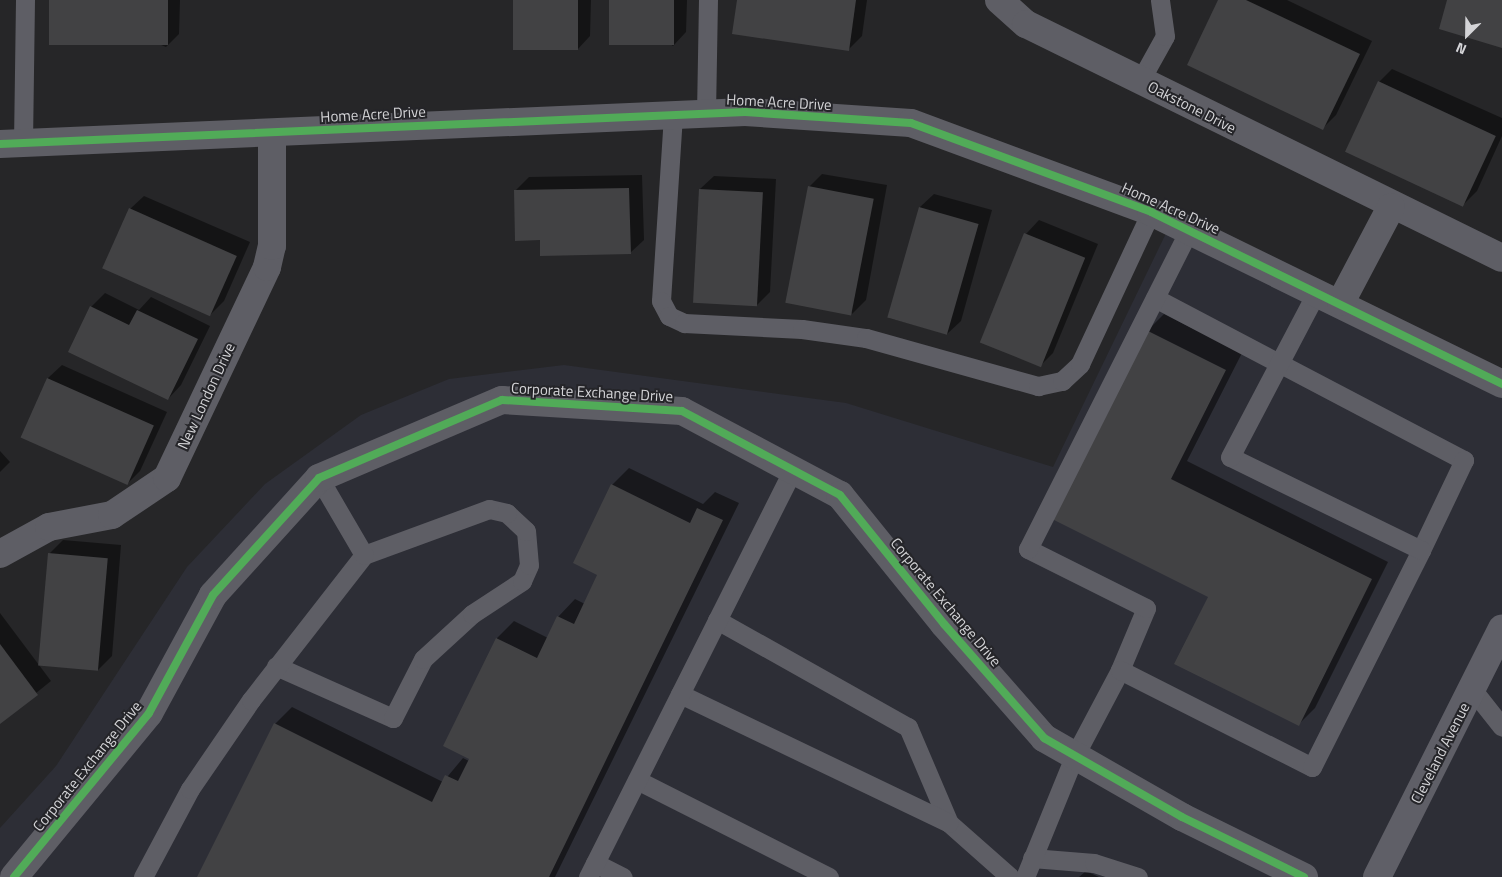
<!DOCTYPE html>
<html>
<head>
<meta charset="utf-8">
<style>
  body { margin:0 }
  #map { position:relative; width:1502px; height:877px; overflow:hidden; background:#262628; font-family:"Titillium Web",sans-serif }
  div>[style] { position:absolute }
  .built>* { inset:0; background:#2d2e36 }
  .shadow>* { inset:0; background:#0007 }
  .building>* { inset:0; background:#424244; transform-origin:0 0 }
  .service>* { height:19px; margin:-9.5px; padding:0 9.5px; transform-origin:9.5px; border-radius:9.5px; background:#5e5e65 }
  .minor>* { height:28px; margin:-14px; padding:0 14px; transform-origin:14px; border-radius:14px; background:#5e5e65 }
  .tertiary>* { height:28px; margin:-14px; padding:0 14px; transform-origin:14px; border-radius:14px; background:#5e5e65 }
  .primary>* { height:28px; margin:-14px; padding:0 14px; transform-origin:14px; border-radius:14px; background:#5f5f67 }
  .cycleway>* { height:8px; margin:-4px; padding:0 4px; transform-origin:4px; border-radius:4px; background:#51ab58 }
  span { translate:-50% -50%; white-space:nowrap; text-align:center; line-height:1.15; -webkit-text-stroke:4px #252529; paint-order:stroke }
  .street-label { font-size:15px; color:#d4d4d7 }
  .north { position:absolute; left:1442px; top:10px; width:50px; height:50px; -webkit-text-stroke:4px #252529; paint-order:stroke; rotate:203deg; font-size:14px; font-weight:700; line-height:20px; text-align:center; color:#d4d4d7 }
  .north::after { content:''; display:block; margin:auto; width:18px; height:22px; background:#d4d4d7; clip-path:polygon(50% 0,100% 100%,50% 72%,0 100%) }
</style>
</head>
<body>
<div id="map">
  <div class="built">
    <i style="clip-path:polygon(1171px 223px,1502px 392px,1502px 877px,0 877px,0 828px,56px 766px,187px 567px,265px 484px,361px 415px,449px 379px,564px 365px,846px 403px,1053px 467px)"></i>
  </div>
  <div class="shadow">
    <i style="clip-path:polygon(50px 0,180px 0,179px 34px,166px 47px)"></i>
    <i style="clip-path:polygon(514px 0,591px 0,590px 36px,577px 50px)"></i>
    <i style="clip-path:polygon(610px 0,687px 0,686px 32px,673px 46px)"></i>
    <i style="clip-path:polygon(738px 0,867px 0,862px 36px,849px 49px)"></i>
    <i style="clip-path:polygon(1219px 0,1287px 0,1372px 41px,1336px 115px,1323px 128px)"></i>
    <i style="clip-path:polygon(1392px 69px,1502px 118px,1502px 136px,1477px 191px,1464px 204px,1379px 82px)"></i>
    <i style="clip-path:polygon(822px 174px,887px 185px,866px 300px,852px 314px,809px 187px)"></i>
    <i style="clip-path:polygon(642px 175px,644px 240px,630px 253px,541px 239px,516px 190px,529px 177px)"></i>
    <i style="clip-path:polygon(714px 176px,776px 179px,770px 292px,757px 305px,700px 189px)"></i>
    <i style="clip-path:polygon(934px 194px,992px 210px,961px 321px,947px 334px,889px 318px,920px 207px)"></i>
    <i style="clip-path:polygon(144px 196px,250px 242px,224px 301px,210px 315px,130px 209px)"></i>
    <i style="clip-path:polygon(1039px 220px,1098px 244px,1053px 353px,1040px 366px,981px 342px,1026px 234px)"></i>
    <i style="clip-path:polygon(105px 293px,139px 310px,151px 297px,210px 326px,181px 385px,168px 399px,70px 352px,91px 307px)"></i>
    <i style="clip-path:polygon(1164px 314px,1242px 353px,1187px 461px,1388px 562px,1315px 708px,1298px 725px,1210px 596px,1054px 518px,1147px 331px)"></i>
    <i style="clip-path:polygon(62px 365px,167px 412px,140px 471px,127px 484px,22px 437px,48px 378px)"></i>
    <i style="clip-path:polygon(0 451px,10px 462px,0 472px)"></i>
    <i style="clip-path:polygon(629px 468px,703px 504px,715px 492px,739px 503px,555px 877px,198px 877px,275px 724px,292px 707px,443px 782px,463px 758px,469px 761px,497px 638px,514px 621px,548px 638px,558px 617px,575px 599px,585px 604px,599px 574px,612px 485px)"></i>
    <i style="clip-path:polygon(63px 540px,121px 545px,112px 656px,98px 670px,50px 553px)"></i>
    <i style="clip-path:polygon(0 613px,51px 681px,0 722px)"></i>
    <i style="clip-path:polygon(1086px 871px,1099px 877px,1079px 877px)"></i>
  </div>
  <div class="building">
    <i style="left:49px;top:0;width:119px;height:45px"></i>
    <i style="left:513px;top:0;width:65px;height:50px"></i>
    <i style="left:609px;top:0;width:65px;height:45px"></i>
    <i style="clip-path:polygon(737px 0,856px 0,849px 51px,732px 34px)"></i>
    <i style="clip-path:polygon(1218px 0,1246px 0,1360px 54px,1323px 130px,1187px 65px)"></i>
    <i style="clip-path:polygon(1447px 0,1502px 0,1502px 48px,1439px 29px)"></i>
    <i style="left:1378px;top:81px;width:130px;height:78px;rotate:25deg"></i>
    <i style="left:808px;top:186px;width:67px;height:119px;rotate:11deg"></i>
    <i style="clip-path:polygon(629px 188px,631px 254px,540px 256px,540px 240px,515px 241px,514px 190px)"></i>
    <i style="left:699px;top:189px;width:64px;height:114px;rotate:3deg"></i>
    <i style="left:919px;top:207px;width:62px;height:115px;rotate:16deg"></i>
    <i style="left:129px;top:208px;width:118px;height:66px;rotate:24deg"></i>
    <i style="left:1024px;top:233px;width:66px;height:118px;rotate:22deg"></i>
    <i style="clip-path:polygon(90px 306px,129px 325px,137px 310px,198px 339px,168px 400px,68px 352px)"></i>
    <i style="clip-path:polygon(1146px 330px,1226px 370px,1171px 479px,1372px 579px,1299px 726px,1174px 664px,1208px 597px,1052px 519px)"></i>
    <i style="left:47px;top:378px;width:117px;height:65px;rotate:24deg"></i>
    <i style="clip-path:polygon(611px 484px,690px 523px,697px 508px,723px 520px,549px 877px,197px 877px,274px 723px,432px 802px,445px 775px,458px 781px,469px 759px,443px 746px,496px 638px,537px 658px,557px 616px,574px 624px,597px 575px,573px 563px)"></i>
    <i style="left:48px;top:553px;width:60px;height:113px;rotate:5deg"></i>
    <i style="clip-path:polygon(0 644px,38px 695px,0 724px)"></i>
  </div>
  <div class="service">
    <i style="left:1140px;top:81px;width:51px;rotate:-60.9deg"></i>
    <i style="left:1165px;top:36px;width:36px;rotate:-98deg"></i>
    <i style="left:706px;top:114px;width:114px;rotate:-89deg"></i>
    <i style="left:673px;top:115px;width:186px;rotate:93.7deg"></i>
    <i style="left:661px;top:301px;width:17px;rotate:62deg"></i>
    <i style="left:669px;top:316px;width:17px;rotate:25deg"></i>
    <i style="left:684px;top:323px;width:118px;rotate:2.9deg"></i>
    <i style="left:802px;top:329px;width:65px;rotate:8deg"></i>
    <i style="left:866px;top:338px;width:179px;rotate:15.6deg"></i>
    <i style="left:1038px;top:386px;width:25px;rotate:-12deg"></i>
    <i style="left:1062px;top:381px;width:25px;rotate:-43deg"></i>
    <i style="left:1080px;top:364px;width:168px;rotate:-65deg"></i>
    <i style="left:23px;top:143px;width:143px;rotate:-89.2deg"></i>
    <i style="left:1155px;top:298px;width:349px;rotate:27.7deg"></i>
    <i style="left:1464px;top:460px;width:100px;rotate:115.5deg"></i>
    <i style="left:717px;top:620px;width:219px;rotate:29.3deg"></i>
    <i style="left:908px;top:727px;width:104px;rotate:66.9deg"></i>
    <i style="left:949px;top:823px;width:81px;rotate:41.5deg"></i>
    <i style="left:276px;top:666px;width:128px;rotate:24deg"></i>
    <i style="left:393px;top:718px;width:66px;rotate:-63deg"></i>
    <i style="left:423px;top:659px;width:67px;rotate:-42.6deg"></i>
    <i style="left:472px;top:614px;width:60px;rotate:-33.4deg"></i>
    <i style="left:522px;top:581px;width:17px;rotate:-66deg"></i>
    <i style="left:529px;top:565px;width:34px;rotate:-95deg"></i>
    <i style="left:526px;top:531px;width:26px;rotate:-137deg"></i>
    <i style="left:507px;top:513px;width:18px;rotate:-167deg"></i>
    <i style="left:489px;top:509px;width:133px;rotate:159.8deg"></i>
    <i style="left:1120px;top:670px;width:67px;rotate:-67.2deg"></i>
    <i style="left:1146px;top:608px;width:132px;rotate:-153.4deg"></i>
    <i style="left:1028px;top:549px;width:357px;rotate:-63.2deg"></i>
    <i style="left:1472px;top:689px;width:48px;rotate:51.7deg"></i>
    <i style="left:680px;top:694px;width:298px;rotate:25.6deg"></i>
    <i style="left:637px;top:780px;width:215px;rotate:26.8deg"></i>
    <i style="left:1032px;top:858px;width:62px;rotate:4.6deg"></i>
    <i style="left:1094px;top:863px;width:46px;rotate:17.7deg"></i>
    <i style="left:595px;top:863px;width:31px;rotate:27deg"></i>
    <i style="left:143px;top:877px;width:100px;rotate:-61.9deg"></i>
    <i style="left:190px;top:789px;width:108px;rotate:-55.6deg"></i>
    <i style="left:251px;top:700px;width:184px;rotate:-52.1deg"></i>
    <i style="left:364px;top:555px;width:89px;rotate:-120.3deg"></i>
    <i style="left:588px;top:877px;width:456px;rotate:-63.3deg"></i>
    <i style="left:1025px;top:877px;width:130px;rotate:-67.8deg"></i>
    <i style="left:1074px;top:757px;width:98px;rotate:-62.1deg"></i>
    <i style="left:1120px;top:670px;width:215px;rotate:26.8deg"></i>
    <i style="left:1312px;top:767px;width:243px;rotate:-63.3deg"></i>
    <i style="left:1421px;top:550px;width:212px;rotate:-154deg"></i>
    <i style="left:1230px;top:457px;width:187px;rotate:-62.3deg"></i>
  </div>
  <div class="minor">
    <i style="left:999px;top:0;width:36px;rotate:42deg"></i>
    <i style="left:1026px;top:24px;width:530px;rotate:26.18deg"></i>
    <i style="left:0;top:144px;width:746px;rotate:-2.46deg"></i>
    <i style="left:745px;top:112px;width:166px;rotate:3.8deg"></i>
    <i style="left:911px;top:123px;width:256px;rotate:20.3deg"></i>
    <i style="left:1151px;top:212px;width:391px;rotate:26.1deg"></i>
    <i style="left:1341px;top:302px;width:107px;rotate:-62.2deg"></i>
    <i style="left:0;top:554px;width:56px;rotate:-28.9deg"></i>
    <i style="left:49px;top:527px;width:64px;rotate:-10.8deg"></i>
    <i style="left:112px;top:515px;width:66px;rotate:-33.9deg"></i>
    <i style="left:167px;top:478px;width:233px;rotate:-64.6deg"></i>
    <i style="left:267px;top:267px;width:22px;rotate:-77deg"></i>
    <i style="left:272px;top:246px;width:113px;rotate:-90deg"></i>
  </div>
  <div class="tertiary">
    <i style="left:14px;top:877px;width:212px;rotate:-50.5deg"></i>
    <i style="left:149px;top:713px;width:134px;rotate:-61.5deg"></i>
    <i style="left:213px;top:595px;width:158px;rotate:-47.8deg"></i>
    <i style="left:319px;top:478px;width:199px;rotate:-23.1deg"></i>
    <i style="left:502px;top:400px;width:180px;rotate:3.5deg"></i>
    <i style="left:682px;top:411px;width:179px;rotate:28deg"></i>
    <i style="left:840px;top:495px;width:166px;rotate:51.1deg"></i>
    <i style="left:944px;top:624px;width:152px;rotate:48.7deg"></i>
    <i style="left:1044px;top:738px;width:159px;rotate:29.8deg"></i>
    <i style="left:1182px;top:817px;width:136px;rotate:26.2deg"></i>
  </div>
  <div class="primary">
    <i style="left:1377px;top:877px;width:278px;rotate:-63.3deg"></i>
  </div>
  <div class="cycleway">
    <i style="left:0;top:144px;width:746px;rotate:-2.46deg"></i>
    <i style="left:745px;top:112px;width:166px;rotate:3.8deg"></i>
    <i style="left:911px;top:123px;width:256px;rotate:20.3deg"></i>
    <i style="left:1151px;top:212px;width:391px;rotate:26.1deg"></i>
    <i style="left:14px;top:877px;width:212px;rotate:-50.5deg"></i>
    <i style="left:149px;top:713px;width:134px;rotate:-61.5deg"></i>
    <i style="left:213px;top:595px;width:158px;rotate:-47.8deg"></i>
    <i style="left:319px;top:478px;width:199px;rotate:-23.1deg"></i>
    <i style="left:502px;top:400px;width:180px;rotate:3.5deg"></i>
    <i style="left:682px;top:411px;width:179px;rotate:28deg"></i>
    <i style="left:840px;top:495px;width:166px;rotate:51.1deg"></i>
    <i style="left:944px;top:624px;width:152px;rotate:48.7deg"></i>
    <i style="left:1044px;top:738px;width:159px;rotate:29.8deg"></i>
    <i style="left:1182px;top:817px;width:136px;rotate:26.2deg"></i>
  </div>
  <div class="street-label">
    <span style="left:779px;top:102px;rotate:3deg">Home Acre Drive</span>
    <span style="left:1192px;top:107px;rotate:27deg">Oakstone Drive</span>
    <span style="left:373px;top:114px;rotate:-3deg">Home Acre Drive</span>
    <span style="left:1171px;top:208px;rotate:24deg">Home Acre Drive</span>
    <span style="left:592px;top:392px;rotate:3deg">Corporate Exchange Drive</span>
    <span style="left:206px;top:396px;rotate:-65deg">New London Drive</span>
    <span style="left:946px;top:602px;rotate:50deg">Corporate Exchange Drive</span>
    <span style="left:1440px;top:753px;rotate:-63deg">Cleveland Avenue</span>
    <span style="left:87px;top:766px;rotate:-51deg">Corporate Exchange Drive</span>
  </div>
  <div class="north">N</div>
</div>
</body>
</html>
